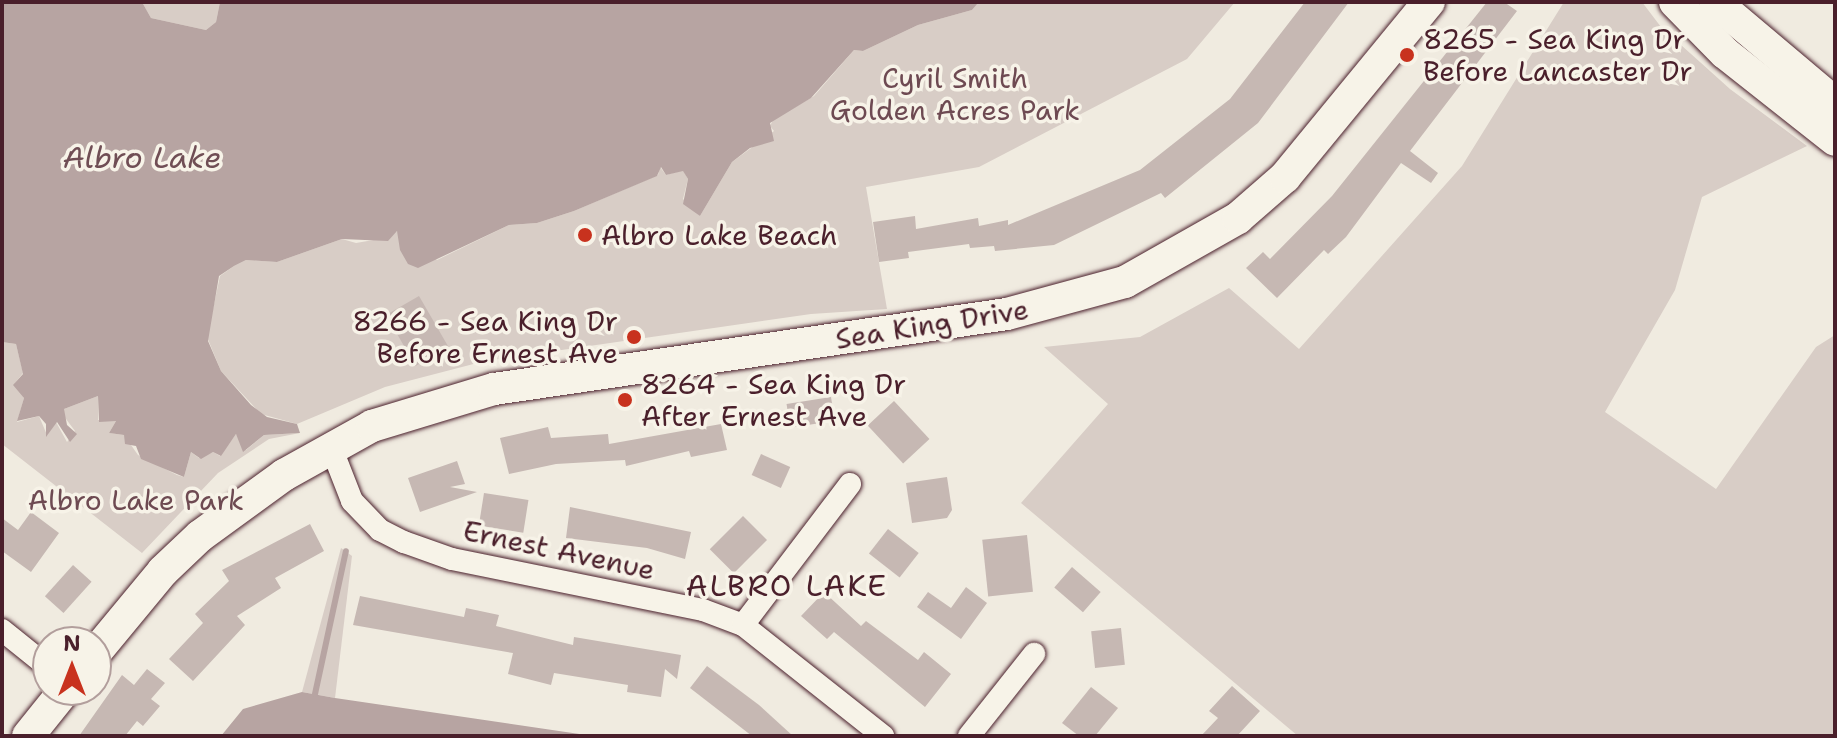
<!DOCTYPE html>
<html>
<head>
<meta charset="utf-8">
<style>
  body { margin:0 }
  #map { position:relative; width:1837px; height:738px; overflow:hidden; background:#f0ebe0; font-family:"Shantell Sans",sans-serif }
  div>[style] { position:absolute }
  .green>* { inset:0; background:#d8cdc6 }
  .water>* { inset:0; background:#b7a4a2 }
  .stream>* { height:6px; margin:-3px; padding:0 3px; transform-origin:3px; border-radius:3px; background:#b7a4a2 }
  .building>* { inset:0; background:#c6b8b3; transform-origin:0 0 }
  .roads { filter:drop-shadow(0 0 2px #4a1f2b) drop-shadow(0 0 2px #4a1f2b) }
  .street>* { height:22px; margin:-11px; padding:0 11px; transform-origin:11px; border-radius:11px; background:#f7f3e8 }
  .secondary>* { height:32px; margin:-16px; padding:0 16px; transform-origin:16px; border-radius:16px; background:#f7f3e8 }
  .dots>* { width:22px; height:22px; translate:-50% -50%; box-sizing:border-box; border:4px solid #f7f3e8; border-radius:50% }
  span { translate:-50% -50%; white-space:nowrap; text-align:center; line-height:1.15; -webkit-text-stroke:7px #f7f3e8; paint-order:stroke }
  .poi-label { font-size:28px; color:#4a1f2b }
  .left { translate:0 -50%; text-align:left }
  .right { translate:-100% -50%; text-align:right }
  .park-label { font-size:28px; color:#6e4a52 }
  .street-label { font-size:28px; color:#4a1f2b }
  .water-label { font-size:30px; color:#704e55; font-style:italic }
  .neighbourhood-label { font-size:30px; color:#4a1f2b; letter-spacing:2px }
  .frame { position:absolute; inset:0; border:4px solid #4a1f2b; pointer-events:none }
  .north { position:absolute; left:32px; top:626px; width:80px; height:80px; box-sizing:border-box; background:#f7f3e8; border:2px solid #b29e9c; border-radius:50%; rotate:0deg; font-size:22px; font-weight:700; line-height:32px; text-align:center; color:#4a1f2b }
  .north::after { content:''; display:block; margin:auto; width:28px; height:36px; background:#c8321e; clip-path:polygon(50% 0,100% 100%,50% 72%,0 100%) }
</style>
</head>
<body>
<div id="map">
  <div class="green">
    <i style="clip-path:polygon(142px 2px,220px 2px,216px 22px,206px 30px,151px 18px)"></i>
    <i style="clip-path:polygon(979px 2px,1235px 2px,1187px 59px,979px 167px,866px 187px,887px 309px,811px 314px,485px 361px,385px 387px,297px 424px,261px 414px,221px 371px,207px 337px,220px 276px,234px 266px,246px 260px,277px 262px,342px 239px,356px 243px,391px 237px,396px 231px,437px 260px,509px 225px,537px 223px,574px 211px,658px 175px,660px 167px,666px 175px,683px 170px,688px 179px,683px 199px,700px 216px,732px 162px,774px 131px,770px 126px,773px 120px,814px 96px,854px 50px,863px 51px,918px 25px,972px 10px)"></i>
    <i style="clip-path:polygon(1564px 2px,1642px 2px,1661px 27px,1730px 89px,1807px 146px,1702px 197px,1675px 290px,1605px 412px,1716px 489px,1816px 347px,1835px 335px,1835px 736px,1298px 736px,1021px 503px,1108px 404px,1044px 347px,1140px 337px,1229px 288px,1299px 349px,1462px 166px)"></i>
    <i style="clip-path:polygon(2px 342px,16px 344px,23px 373px,15px 383px,24px 398px,17px 422px,39px 416px,47px 435px,56px 422px,67px 442px,75px 431px,63px 415px,64px 409px,98px 396px,98px 420px,116px 421px,109px 433px,124px 435px,138px 455px,177px 475px,184px 477px,191px 452px,199px 458px,213px 452px,220px 456px,236px 434px,246px 450px,264px 435px,300px 433px,269px 439px,218px 473px,142px 553px,2px 444px)"></i>
    <i style="clip-path:polygon(341px 548px,352px 556px,335px 698px,302px 692px)"></i>
  </div>
  <div class="water">
    <i style="clip-path:polygon(2px 2px,142px 2px,151px 18px,206px 30px,216px 22px,220px 2px,979px 2px,972px 10px,918px 25px,863px 51px,854px 50px,811px 98px,770px 123px,774px 141px,750px 148px,732px 162px,700px 216px,683px 204px,688px 179px,683px 171px,666px 175px,661px 167px,657px 176px,574px 211px,537px 223px,509px 225px,418px 268px,408px 264px,400px 250px,397px 231px,388px 241px,342px 239px,277px 262px,246px 260px,234px 266px,219px 276px,208px 341px,221px 371px,251px 405px,267px 417px,297px 424px,300px 433px,264px 435px,243px 452px,236px 434px,221px 456px,213px 452px,201px 459px,191px 452px,184px 477px,141px 459px,136px 446px,125px 444px,124px 435px,109px 433px,116px 421px,99px 422px,98px 396px,64px 409px,67px 425px,77px 434px,70px 442px,57px 422px,46px 437px,46px 424px,39px 416px,17px 421px,24px 398px,13px 385px,23px 374px,16px 344px,2px 342px)"></i>
    <i style="clip-path:polygon(302px 692px,335px 698px,593px 736px,221px 736px,243px 709px)"></i>
  </div>
  <div class="stream">
    <i style="left:315px;top:694px;width:146px;rotate:-77.8deg"></i>
  </div>
  <div class="building">
    <i style="clip-path:polygon(1305px 2px,1349px 2px,1258px 123px,1165px 198px,1161px 193px,1054px 245px,995px 251px,994px 246px,970px 248px,969px 244px,908px 252px,909px 258px,879px 262px,873px 222px,915px 216px,916px 229px,978px 218px,979px 226px,1008px 220px,1008px 225px,1140px 170px,1230px 99px)"></i>
    <i style="clip-path:polygon(1487px 2px,1504px 2px,1517px 11px,1410px 151px,1438px 173px,1431px 183px,1401px 163px,1346px 237px,1328px 254px,1324px 250px,1277px 298px,1246px 268px,1263px 252px,1270px 259px,1332px 196px)"></i>
    <i style="left:419px;top:296px;width:59px;height:38px;rotate:60deg"></i>
    <i style="left:831px;top:397px;width:24px;height:45px;rotate:81deg"></i>
    <i style="left:894px;top:401px;width:52px;height:36px;rotate:47deg"></i>
    <i style="clip-path:polygon(721px 424px,727px 450px,691px 457px,689px 451px,626px 466px,625px 460px,556px 464px,509px 474px,500px 438px,548px 427px,551px 438px,608px 434px,609px 444px)"></i>
    <i style="left:761px;top:454px;width:32px;height:23px;rotate:24deg"></i>
    <i style="clip-path:polygon(457px 461px,465px 484px,450px 487px,477px 492px,420px 512px,408px 478px)"></i>
    <i style="clip-path:polygon(947px 477px,952px 510px,947px 518px,912px 523px,906px 483px)"></i>
    <i style="left:484px;top:493px;width:45px;height:33px;rotate:9deg"></i>
    <i style="clip-path:polygon(570px 507px,691px 532px,685px 559px,647px 548px,566px 538px)"></i>
    <i style="clip-path:polygon(31px 512px,59px 533px,31px 572px,2px 551px,2px 518px,18px 530px)"></i>
    <i style="left:743px;top:516px;width:34px;height:47px;rotate:45deg"></i>
    <i style="clip-path:polygon(310px 524px,324px 551px,275px 578px,281px 588px,237px 616px,245px 625px,193px 681px,169px 659px,203px 623px,195px 614px,229px 581px,222px 570px)"></i>
    <i style="left:888px;top:529px;width:39px;height:31px;rotate:38deg"></i>
    <i style="left:1027px;top:535px;width:57px;height:45px;rotate:84deg"></i>
    <i style="left:73px;top:565px;width:25px;height:42px;rotate:42deg"></i>
    <i style="left:1072px;top:567px;width:38px;height:27px;rotate:41deg"></i>
    <i style="clip-path:polygon(966px 587px,987px 603px,961px 639px,917px 607px,928px 592px,951px 608px)"></i>
    <i style="clip-path:polygon(824px 592px,861px 626px,866px 621px,918px 660px,924px 652px,951px 674px,925px 707px,834px 632px,827px 639px,801px 616px)"></i>
    <i style="clip-path:polygon(360px 596px,464px 617px,466px 608px,499px 615px,496px 626px,573px 645px,574px 637px,681px 655px,677px 679px,665px 669px,661px 697px,627px 692px,628px 685px,554px 673px,551px 685px,508px 674px,513px 653px,353px 625px)"></i>
    <i style="left:1121px;top:628px;width:37px;height:30px;rotate:84deg"></i>
    <i style="clip-path:polygon(707px 666px,759px 705px,793px 736px,752px 736px,690px 688px)"></i>
    <i style="clip-path:polygon(147px 669px,165px 683px,151px 699px,160px 706px,143px 726px,137px 721px,125px 736px,79px 736px,122px 675px,134px 685px)"></i>
    <i style="clip-path:polygon(1232px 686px,1260px 711px,1237px 736px,1201px 736px,1218px 718px,1209px 711px)"></i>
    <i style="clip-path:polygon(1091px 687px,1118px 708px,1095px 736px,1079px 736px,1062px 723px)"></i>
  </div>
  <div class="roads">
    <div class="street">
      <i style="left:331px;top:447px;width:58px;rotate:68.7deg"></i>
      <i style="left:352px;top:501px;width:40px;rotate:46deg"></i>
      <i style="left:380px;top:530px;width:27px;rotate:27deg"></i>
      <i style="left:404px;top:542px;width:51px;rotate:19.5deg"></i>
      <i style="left:452px;top:559px;width:256px;rotate:11.5deg"></i>
      <i style="left:703px;top:610px;width:43px;rotate:20.6deg"></i>
      <i style="left:743px;top:625px;width:179px;rotate:38.4deg"></i>
      <i style="left:743px;top:625px;width:177px;rotate:-52.8deg"></i>
      <i style="left:2px;top:630px;width:59px;rotate:38.8deg"></i>
      <i style="left:969px;top:736px;width:105px;rotate:-51.6deg"></i>
    </div>
    <div class="secondary">
      <i style="left:1675px;top:2px;width:71px;rotate:45.6deg"></i>
      <i style="left:1725px;top:53px;width:140px;rotate:38.3deg"></i>
      <i style="left:1715px;top:2px;width:157px;rotate:40.1deg"></i>
      <i style="left:96px;top:652px;width:105px;rotate:-50.4deg"></i>
      <i style="left:163px;top:571px;width:51px;rotate:-43.4deg"></i>
      <i style="left:200px;top:536px;width:104px;rotate:-36deg"></i>
      <i style="left:284px;top:475px;width:101px;rotate:-29.1deg"></i>
      <i style="left:372px;top:426px;width:127px;rotate:-16.9deg"></i>
      <i style="left:494px;top:389px;width:518px;rotate:-8.32deg"></i>
      <i style="left:1007px;top:314px;width:122px;rotate:-15.2deg"></i>
      <i style="left:1125px;top:282px;width:130px;rotate:-29.5deg"></i>
      <i style="left:1238px;top:218px;width:62px;rotate:-41.1deg"></i>
      <i style="left:1285px;top:177px;width:227px;rotate:-50.6deg"></i>
      <i style="left:28px;top:736px;width:59px;rotate:-51.2deg"></i>
    </div>
  </div>
  <div class="dots">
    <i style="left:1407px;top:55px;background:#c8321e"></i>
    <i style="left:585px;top:235px;background:#c8321e"></i>
    <i style="left:634px;top:337px;background:#c8321e"></i>
    <i style="left:625px;top:400px;background:#c8321e"></i>
  </div>
  <div class="poi-label">
    <span class="left" style="left:1423px;top:55px">8265 - Sea King Dr<br>Before Lancaster Dr</span>
    <span class="left" style="left:601px;top:235px">Albro Lake Beach</span>
    <span class="right" style="left:618px;top:337px">8266 - Sea King Dr<br>Before Ernest Ave</span>
    <span class="left" style="left:641px;top:400px">8264 - Sea King Dr<br>After Ernest Ave</span>
  </div>
  <div class="park-label">
    <span style="left:955px;top:94px">Cyril Smith<br>Golden Acres Park</span>
    <span style="left:136px;top:500px">Albro Lake Park</span>
  </div>
  <div class="street-label">
    <span style="left:932px;top:324px;rotate:-9deg">Sea King Drive</span>
    <span style="left:559px;top:550px;rotate:12deg">Ernest Avenue</span>
  </div>
  <div class="water-label">
    <span style="left:142px;top:158px">Albro Lake</span>
  </div>
  <div class="neighbourhood-label">
    <span style="left:787px;top:586px">ALBRO LAKE</span>
  </div>
  <div class="frame"></div>
  <div class="north">N</div>
</div>
</body>
</html>
